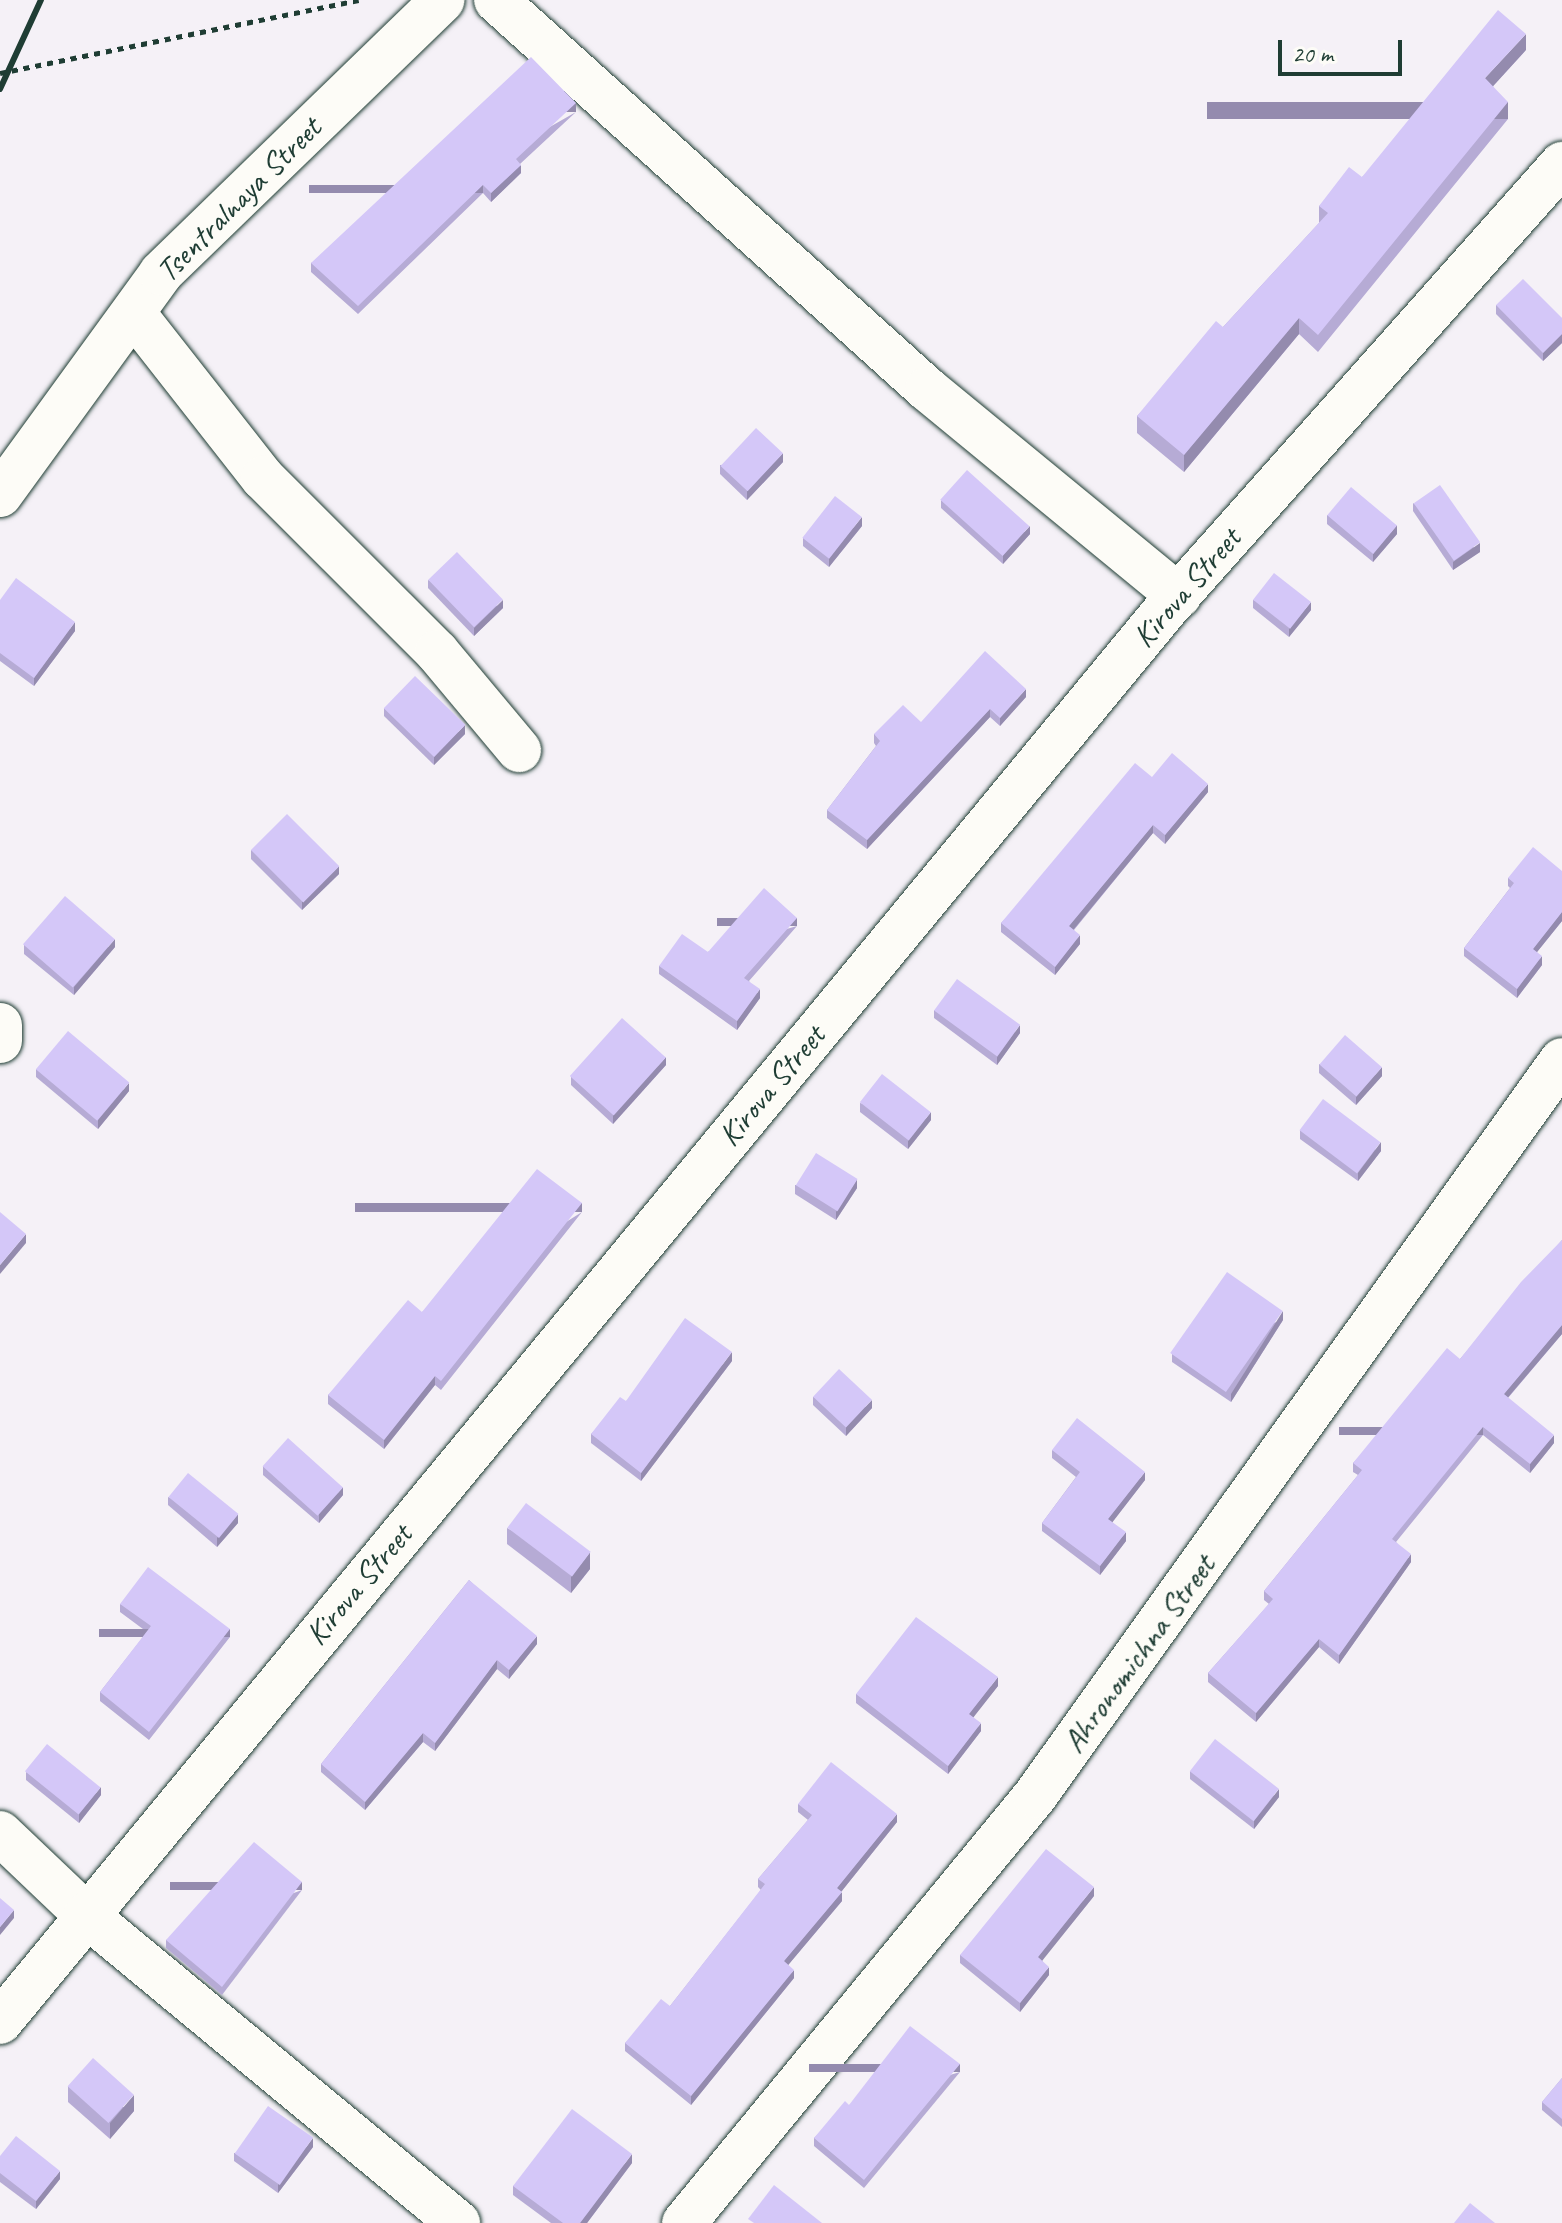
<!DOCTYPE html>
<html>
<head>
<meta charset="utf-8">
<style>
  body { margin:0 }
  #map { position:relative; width:1562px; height:2223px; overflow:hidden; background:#f5f1f7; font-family:Caveat,sans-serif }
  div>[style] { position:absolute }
  .path>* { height:5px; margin-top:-2.5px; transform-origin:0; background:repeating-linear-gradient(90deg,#1f3d34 0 6px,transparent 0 12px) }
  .roads { filter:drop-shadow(0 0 2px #1f3d34) drop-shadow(0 0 2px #1f3d34) }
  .minor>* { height:44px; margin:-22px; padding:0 22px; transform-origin:22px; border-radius:22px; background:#fdfcf7 }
  .rail>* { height:6px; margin:-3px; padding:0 3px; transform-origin:3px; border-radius:3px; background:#1f3d34 }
  .wall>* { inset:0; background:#b6abd5 }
  .shaded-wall>* { inset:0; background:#948bae; transform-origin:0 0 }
  .building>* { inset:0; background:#d4c7f8; transform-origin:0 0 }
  span { translate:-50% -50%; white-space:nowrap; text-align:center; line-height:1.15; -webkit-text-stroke:6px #fdfcf7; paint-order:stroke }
  .street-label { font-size:32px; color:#1f3d34 }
  .scale { position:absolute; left:1278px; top:40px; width:124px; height:36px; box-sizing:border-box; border:4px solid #1f3d34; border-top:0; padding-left:10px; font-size:24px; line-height:28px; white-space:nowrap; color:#1f3d34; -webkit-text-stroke:6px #fdfcf7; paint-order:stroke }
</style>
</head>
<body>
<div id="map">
  <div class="path">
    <i style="left:0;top:73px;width:366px;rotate:-11.5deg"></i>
  </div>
  <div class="roads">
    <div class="minor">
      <i style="left:496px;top:0;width:581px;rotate:42.07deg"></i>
      <i style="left:927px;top:389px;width:326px;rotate:39.4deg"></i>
      <i style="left:135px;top:315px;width:207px;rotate:51.9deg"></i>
      <i style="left:263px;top:478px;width:246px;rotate:45deg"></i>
      <i style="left:437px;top:652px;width:128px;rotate:50.1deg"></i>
      <i style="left:0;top:495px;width:274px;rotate:-54deg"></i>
      <i style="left:161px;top:273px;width:392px;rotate:-44.1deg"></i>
      <i style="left:0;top:1025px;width:16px;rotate:90deg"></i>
      <i style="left:0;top:1833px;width:119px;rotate:43.6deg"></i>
      <i style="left:86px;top:1915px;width:483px;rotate:39.6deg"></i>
      <i style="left:0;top:2022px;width:1832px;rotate:-50.47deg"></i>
      <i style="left:1166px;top:609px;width:596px;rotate:-48.33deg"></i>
      <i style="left:684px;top:2223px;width:553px;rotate:-50.58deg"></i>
      <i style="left:1035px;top:1796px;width:905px;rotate:-54.4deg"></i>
    </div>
  </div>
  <div class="rail">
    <i style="left:0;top:89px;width:98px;rotate:-65.3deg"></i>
  </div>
  <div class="wall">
    <i style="clip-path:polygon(1526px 50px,1493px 86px,1508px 119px,1318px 352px,1299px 334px,1184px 472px,1137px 433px,1137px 416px,1223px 327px,1319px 223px,1319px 206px,1362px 177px)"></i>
    <i style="clip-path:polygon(576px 112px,520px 164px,521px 173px,491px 202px,483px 193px,358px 314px,311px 272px,311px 263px)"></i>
    <i style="clip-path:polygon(1496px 305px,1562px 318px,1562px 343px,1543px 361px,1496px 314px)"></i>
    <i style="clip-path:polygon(783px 462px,747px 500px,720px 474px,720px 465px)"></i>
    <i style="clip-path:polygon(941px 500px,1030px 534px,1003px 564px,941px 508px)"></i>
    <i style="clip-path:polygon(1413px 503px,1480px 552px,1453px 570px,1413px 511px)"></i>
    <i style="clip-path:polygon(1327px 515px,1397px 534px,1373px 562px,1327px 524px)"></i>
    <i style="clip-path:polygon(862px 526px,829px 567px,803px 546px,803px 538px)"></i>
    <i style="clip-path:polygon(428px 580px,503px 608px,474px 636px,428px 588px)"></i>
    <i style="clip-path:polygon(0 600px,75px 631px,34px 686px,0 661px)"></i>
    <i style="clip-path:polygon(1253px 600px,1311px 610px,1289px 637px,1253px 608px)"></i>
    <i style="clip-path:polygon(1026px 697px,1000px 726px,990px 717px,867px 849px,827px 818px,827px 810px,876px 746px,874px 743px,874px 734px)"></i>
    <i style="clip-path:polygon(384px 708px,465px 734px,434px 765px,384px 716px)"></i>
    <i style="clip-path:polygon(1152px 777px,1208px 792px,1165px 844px,1153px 833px,1074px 930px,1080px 944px,1055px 975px,1001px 932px,1001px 923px)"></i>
    <i style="clip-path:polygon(251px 850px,339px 874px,302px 910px,251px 859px)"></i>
    <i style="clip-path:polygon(1562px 871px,1562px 921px,1537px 952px,1542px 965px,1517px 998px,1464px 956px,1464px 948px,1510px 888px,1508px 886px,1508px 878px)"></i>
    <i style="clip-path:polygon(797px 926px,749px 981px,760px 998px,737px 1030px,659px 974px,659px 966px)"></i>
    <i style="clip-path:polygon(24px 945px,115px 947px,74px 995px,24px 954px)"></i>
    <i style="clip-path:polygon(934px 1010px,1020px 1033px,997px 1065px,934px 1018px)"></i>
    <i style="clip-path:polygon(1319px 1064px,1382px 1076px,1356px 1105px,1319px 1073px)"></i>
    <i style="clip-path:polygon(666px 1065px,613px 1124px,571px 1085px,571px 1077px)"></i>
    <i style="clip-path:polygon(36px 1069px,129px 1091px,98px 1129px,36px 1077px)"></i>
    <i style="clip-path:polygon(860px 1103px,931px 1120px,908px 1149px,860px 1112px)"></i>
    <i style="clip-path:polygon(1300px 1130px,1381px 1151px,1358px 1181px,1300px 1139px)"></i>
    <i style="clip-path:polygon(795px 1185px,857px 1188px,836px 1220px,795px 1194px)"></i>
    <i style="clip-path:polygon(582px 1212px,441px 1390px,435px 1385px,384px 1449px,328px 1404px,328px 1395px,422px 1312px)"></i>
    <i style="clip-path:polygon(1562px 1240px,1562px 1334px,1508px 1398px,1554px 1443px,1530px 1473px,1483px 1435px,1396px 1542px,1411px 1562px,1339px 1664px,1319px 1647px,1256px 1722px,1208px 1682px,1208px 1673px,1269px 1604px,1264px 1600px,1264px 1591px,1358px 1475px,1353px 1472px,1353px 1463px,1460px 1359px)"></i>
    <i style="clip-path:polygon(1283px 1320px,1231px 1402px,1172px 1362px,1172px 1354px)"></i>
    <i style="clip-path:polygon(732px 1361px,641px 1481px,591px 1443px,591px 1434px,626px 1401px)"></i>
    <i style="clip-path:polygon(813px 1397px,872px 1408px,846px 1436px,813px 1405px)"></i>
    <i style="clip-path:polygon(1052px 1450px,1145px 1480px,1112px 1522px,1126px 1541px,1100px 1575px,1042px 1531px,1042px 1523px,1076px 1477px,1052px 1458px)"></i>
    <i style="clip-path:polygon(263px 1466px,343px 1495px,319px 1523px,263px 1475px)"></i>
    <i style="clip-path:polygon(168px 1497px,238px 1523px,217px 1547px,168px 1505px)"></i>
    <i style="clip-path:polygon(507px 1528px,590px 1569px,571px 1593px,507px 1544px)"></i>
    <i style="clip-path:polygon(469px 1580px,537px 1644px,509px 1679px,497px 1669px,435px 1751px,423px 1742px,365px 1810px,321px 1772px,321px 1764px)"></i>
    <i style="clip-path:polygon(120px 1604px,230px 1637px,149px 1740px,100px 1701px,100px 1692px,147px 1632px,120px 1612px)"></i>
    <i style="clip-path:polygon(998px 1686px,973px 1717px,981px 1731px,948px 1774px,856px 1703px,856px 1694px)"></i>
    <i style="clip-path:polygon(1190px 1771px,1279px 1797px,1254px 1829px,1190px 1779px)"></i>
    <i style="clip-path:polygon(26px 1772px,101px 1795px,79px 1823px,26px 1780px)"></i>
    <i style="clip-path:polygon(798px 1804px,897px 1822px,841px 1892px,842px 1901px,788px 1965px,794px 1978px,691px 2105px,625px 2051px,625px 2043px,670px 2006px,761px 1890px,758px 1887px,758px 1879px,808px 1820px,798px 1812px)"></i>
    <i style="clip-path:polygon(302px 1890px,222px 1995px,166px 1948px,166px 1940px)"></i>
    <i style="clip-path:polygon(1094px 1896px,1042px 1960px,1049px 1975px,1020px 2012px,960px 1963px,960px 1955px)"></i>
    <i style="clip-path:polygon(960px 2072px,864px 2188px,814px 2146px,814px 2138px,849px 2105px)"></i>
    <i style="clip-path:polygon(1562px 2078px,1562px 2127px,1542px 2110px,1542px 2102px)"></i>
    <i style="clip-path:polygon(68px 2086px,134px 2111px,110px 2139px,68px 2102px)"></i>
    <i style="clip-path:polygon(313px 2147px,278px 2193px,234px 2161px,234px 2153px)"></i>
    <i style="clip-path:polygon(0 2156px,60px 2179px,36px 2209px,0 2182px)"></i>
    <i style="clip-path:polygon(632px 2163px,587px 2223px,551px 2223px,513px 2195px,513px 2186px)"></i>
  </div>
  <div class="shaded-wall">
    <i style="clip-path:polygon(1526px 34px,1526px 50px,1485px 95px,1485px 78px)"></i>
    <i style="left:1508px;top:102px;width:17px;height:301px;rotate:90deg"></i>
    <i style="left:576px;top:103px;width:9px;height:82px;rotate:90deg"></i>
    <i style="clip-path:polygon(521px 165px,521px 173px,491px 202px,491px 193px)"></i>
    <i style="left:483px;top:185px;width:8px;height:174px;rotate:90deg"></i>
    <i style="clip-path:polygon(1299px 318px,1299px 334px,1184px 472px,1184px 455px)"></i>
    <i style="clip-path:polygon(1562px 334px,1562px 343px,1543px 361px,1543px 353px)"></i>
    <i style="clip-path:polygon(783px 453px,783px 462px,747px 500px,747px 491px)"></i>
    <i style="clip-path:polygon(862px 517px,862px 526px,829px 567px,829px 558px)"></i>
    <i style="clip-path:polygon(1397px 525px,1397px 534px,1373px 562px,1373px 554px)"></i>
    <i style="clip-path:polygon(1030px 526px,1030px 534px,1003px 564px,1003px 555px)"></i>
    <i style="clip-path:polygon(1480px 543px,1480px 552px,1453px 570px,1453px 562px)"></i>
    <i style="clip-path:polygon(503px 600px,503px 608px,474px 636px,474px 628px)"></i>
    <i style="clip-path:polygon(1311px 602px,1311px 610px,1289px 637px,1289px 629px)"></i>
    <i style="clip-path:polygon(75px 622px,75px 631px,34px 686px,34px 678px)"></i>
    <i style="clip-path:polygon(1026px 689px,1026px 697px,1000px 726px,1000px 718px)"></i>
    <i style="clip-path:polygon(990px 709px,990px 717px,867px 849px,867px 840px)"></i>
    <i style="clip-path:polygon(465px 725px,465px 734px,434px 765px,434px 757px)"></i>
    <i style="clip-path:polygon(1208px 784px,1208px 792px,1165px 844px,1165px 835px)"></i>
    <i style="clip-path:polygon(1153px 825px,1153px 833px,1069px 935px,1069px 926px)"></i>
    <i style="clip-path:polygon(339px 866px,339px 874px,302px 910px,302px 902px)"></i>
    <i style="clip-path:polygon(1562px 912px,1562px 921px,1533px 957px,1533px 949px)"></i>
    <i style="left:797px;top:918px;width:8px;height:80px;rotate:90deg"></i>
    <i style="clip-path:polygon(1080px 935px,1080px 944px,1055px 975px,1055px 967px)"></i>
    <i style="clip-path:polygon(115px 939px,115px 947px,74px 995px,74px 987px)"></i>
    <i style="clip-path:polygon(1542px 956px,1542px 965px,1517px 998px,1517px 989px)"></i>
    <i style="clip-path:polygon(760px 989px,760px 998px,737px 1030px,737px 1021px)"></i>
    <i style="clip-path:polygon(1020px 1025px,1020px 1033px,997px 1065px,997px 1057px)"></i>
    <i style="clip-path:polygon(666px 1057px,666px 1065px,613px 1124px,613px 1115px)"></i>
    <i style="clip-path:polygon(1382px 1067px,1382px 1076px,1356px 1105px,1356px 1097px)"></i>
    <i style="clip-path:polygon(129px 1083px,129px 1091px,98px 1129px,98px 1120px)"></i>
    <i style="clip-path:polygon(931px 1112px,931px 1120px,908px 1149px,908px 1141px)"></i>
    <i style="clip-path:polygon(1381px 1142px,1381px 1151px,1358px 1181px,1358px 1173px)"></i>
    <i style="clip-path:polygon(857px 1179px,857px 1188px,836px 1220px,836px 1212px)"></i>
    <i style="left:582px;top:1203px;width:9px;height:227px;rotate:90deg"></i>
    <i style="clip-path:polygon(26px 1234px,26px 1243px,0 1274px,0 1265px)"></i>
    <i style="clip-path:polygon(1283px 1311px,1283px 1320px,1231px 1402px,1231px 1394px)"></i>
    <i style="clip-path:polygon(1562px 1325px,1562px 1334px,1504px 1402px,1504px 1394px)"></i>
    <i style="clip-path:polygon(732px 1352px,732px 1361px,641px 1481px,641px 1473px)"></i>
    <i style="clip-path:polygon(435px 1376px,435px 1385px,384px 1449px,384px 1440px)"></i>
    <i style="clip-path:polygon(872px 1400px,872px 1408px,846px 1436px,846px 1427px)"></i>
    <i style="left:1483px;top:1427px;width:8px;height:144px;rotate:90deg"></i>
    <i style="clip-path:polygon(1554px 1435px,1554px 1443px,1530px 1473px,1530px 1464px)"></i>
    <i style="clip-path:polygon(1145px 1472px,1145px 1480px,1108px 1528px,1108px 1519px)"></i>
    <i style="clip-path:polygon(343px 1487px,343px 1495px,319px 1523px,319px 1514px)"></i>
    <i style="clip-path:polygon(238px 1514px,238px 1523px,217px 1547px,217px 1538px)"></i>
    <i style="clip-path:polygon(1126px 1532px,1126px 1541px,1100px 1575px,1100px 1566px)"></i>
    <i style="clip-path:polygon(590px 1552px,590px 1569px,571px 1593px,571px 1577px)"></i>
    <i style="clip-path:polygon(1411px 1554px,1411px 1562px,1339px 1664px,1339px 1655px)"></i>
    <i style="left:230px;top:1629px;width:8px;height:131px;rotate:90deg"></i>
    <i style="clip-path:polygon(537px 1636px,537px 1644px,509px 1679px,509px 1670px)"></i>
    <i style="clip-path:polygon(1319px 1639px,1319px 1647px,1256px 1722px,1256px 1713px)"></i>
    <i style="clip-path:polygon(497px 1660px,497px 1669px,435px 1751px,435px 1743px)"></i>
    <i style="clip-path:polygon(998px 1677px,998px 1686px,969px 1723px,969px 1714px)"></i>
    <i style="clip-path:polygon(981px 1723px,981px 1731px,948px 1774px,948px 1766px)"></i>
    <i style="clip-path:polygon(423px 1733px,423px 1742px,365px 1810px,365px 1802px)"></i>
    <i style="clip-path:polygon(101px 1787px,101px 1795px,79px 1823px,79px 1814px)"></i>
    <i style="clip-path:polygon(1279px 1789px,1279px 1797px,1254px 1829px,1254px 1821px)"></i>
    <i style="clip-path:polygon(897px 1814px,897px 1822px,837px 1897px,837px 1888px)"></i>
    <i style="left:302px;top:1882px;width:8px;height:132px;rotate:90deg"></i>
    <i style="clip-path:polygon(1094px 1887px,1094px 1896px,1038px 1966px,1038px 1957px)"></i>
    <i style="clip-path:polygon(842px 1892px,842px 1901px,784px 1970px,784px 1961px)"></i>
    <i style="clip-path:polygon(14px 1910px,14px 1918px,0 1935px,0 1927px)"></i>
    <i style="clip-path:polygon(1049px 1967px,1049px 1975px,1020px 2012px,1020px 2003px)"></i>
    <i style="clip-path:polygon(794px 1970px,794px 1978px,691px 2105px,691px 2096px)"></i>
    <i style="left:960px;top:2064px;width:8px;height:151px;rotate:90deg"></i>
    <i style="clip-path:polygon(134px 2095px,134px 2111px,110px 2139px,110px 2123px)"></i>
    <i style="clip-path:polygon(313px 2138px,313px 2147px,278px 2193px,278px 2185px)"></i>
    <i style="clip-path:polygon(632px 2154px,632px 2163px,587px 2223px,580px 2223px)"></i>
    <i style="clip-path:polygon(60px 2171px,60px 2179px,36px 2209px,36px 2201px)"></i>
  </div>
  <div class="building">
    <i style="clip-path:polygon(1498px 10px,1526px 34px,1485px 78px,1508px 102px,1318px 335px,1299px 318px,1184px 455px,1137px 416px,1216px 321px,1223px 327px,1328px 213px,1319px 206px,1349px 167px,1362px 177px)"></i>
    <i style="clip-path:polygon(531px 57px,576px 103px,516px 159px,521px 165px,491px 193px,483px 185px,358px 306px,311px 263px)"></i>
    <i style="clip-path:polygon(1523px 279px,1562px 318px,1562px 334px,1543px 353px,1496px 305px)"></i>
    <i style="left:756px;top:428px;width:37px;height:52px;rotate:43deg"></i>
    <i style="left:967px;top:470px;width:84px;height:40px;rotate:42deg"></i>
    <i style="left:1440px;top:485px;width:70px;height:32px;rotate:55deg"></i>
    <i style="left:1351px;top:487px;width:60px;height:37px;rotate:40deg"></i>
    <i style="left:835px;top:496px;width:34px;height:53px;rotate:38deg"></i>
    <i style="left:457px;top:552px;width:66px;height:40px;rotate:46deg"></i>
    <i style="left:1274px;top:573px;width:47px;height:34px;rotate:38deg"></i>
    <i style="clip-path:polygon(16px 578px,75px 622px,34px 678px,0 653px,0 600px)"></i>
    <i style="clip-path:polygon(985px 651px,1026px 689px,1000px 718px,990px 709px,867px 840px,827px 810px,880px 741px,874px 734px,903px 705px,921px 722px)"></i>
    <i style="left:415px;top:676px;width:70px;height:45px;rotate:44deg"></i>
    <i style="clip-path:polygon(1172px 753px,1208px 784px,1165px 835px,1153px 825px,1069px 926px,1080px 935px,1055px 967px,1001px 923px,1135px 763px,1152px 777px)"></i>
    <i style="left:287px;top:814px;width:74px;height:51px;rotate:45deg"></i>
    <i style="clip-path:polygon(1533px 847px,1562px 871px,1562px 912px,1533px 949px,1542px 956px,1517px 989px,1464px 948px,1514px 883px,1508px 878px)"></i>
    <i style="clip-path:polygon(764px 888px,797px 918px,744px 978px,760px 989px,737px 1021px,659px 966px,682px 934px,708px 952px)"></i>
    <i style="left:65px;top:896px;width:66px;height:64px;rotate:41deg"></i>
    <i style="left:957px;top:979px;width:78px;height:39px;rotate:36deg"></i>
    <i style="left:622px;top:1018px;width:59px;height:78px;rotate:42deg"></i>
    <i style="left:68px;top:1031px;width:80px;height:50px;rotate:40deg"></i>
    <i style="left:1345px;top:1035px;width:49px;height:39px;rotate:41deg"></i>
    <i style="left:882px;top:1074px;width:62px;height:36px;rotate:38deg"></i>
    <i style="left:1323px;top:1099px;width:72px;height:39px;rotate:37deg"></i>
    <i style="left:816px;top:1153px;width:49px;height:38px;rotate:32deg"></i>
    <i style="clip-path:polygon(537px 1169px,582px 1203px,441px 1381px,435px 1376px,384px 1440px,328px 1395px,408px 1300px,422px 1312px)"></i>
    <i style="clip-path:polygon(0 1212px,26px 1234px,0 1265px)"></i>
    <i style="clip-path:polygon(1562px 1240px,1562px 1325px,1504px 1394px,1554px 1435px,1530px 1464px,1483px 1427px,1392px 1539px,1411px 1554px,1339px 1655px,1319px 1639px,1256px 1713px,1208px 1673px,1273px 1599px,1264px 1591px,1362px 1470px,1353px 1463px,1447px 1348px,1460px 1359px,1521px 1282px)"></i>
    <i style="left:1227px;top:1272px;width:68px;height:99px;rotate:35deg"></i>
    <i style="clip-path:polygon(685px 1318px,732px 1352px,641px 1473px,591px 1434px,620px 1397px,626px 1401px)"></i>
    <i style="left:839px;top:1369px;width:45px;height:38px;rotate:43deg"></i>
    <i style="clip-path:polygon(1077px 1418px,1145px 1472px,1108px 1519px,1126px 1532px,1100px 1566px,1042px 1523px,1080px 1472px,1052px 1450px)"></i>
    <i style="left:288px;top:1438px;width:74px;height:38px;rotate:42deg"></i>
    <i style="left:188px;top:1473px;width:65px;height:31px;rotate:39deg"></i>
    <i style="left:526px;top:1503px;width:81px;height:31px;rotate:37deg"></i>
    <i style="clip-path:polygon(148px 1567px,230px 1629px,149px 1732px,100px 1692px,151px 1626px,120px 1604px)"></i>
    <i style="clip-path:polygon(469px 1580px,537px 1636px,509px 1670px,497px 1660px,435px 1743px,423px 1733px,365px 1802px,321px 1764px)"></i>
    <i style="clip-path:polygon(916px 1617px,998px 1677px,969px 1714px,981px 1723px,948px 1766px,856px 1694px)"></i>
    <i style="left:1215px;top:1739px;width:81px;height:41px;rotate:38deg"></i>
    <i style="left:47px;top:1744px;width:69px;height:35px;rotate:39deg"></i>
    <i style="clip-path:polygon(831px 1762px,897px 1814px,837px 1888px,842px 1892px,784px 1961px,794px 1970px,691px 2096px,625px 2043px,661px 1999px,670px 2006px,765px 1884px,758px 1879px,812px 1815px,798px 1804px)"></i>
    <i style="clip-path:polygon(254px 1842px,302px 1882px,222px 1987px,166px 1940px)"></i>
    <i style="clip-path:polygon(1046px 1849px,1094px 1887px,1038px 1957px,1049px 1967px,1020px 2003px,960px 1955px)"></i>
    <i style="clip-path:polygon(0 1898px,14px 1910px,0 1927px)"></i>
    <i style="clip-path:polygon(910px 2026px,960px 2064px,864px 2180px,814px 2138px,845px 2101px,849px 2105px)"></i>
    <i style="left:93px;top:2058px;width:55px;height:38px;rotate:42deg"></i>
    <i style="clip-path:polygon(1562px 2078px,1562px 2119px,1542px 2102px)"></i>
    <i style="left:268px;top:2106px;width:55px;height:58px;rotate:35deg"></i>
    <i style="clip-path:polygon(572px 2109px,632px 2154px,580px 2223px,563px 2223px,513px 2186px)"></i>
    <i style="clip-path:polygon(16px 2136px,60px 2171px,36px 2201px,0 2173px,0 2156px)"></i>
    <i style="clip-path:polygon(774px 2185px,822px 2223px,754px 2223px,748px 2219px)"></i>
    <i style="clip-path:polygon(1470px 2203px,1495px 2223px,1454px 2223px)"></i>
  </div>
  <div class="street-label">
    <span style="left:239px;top:200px;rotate:-45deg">Tsentralnaya Street</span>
    <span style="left:1187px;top:588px;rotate:-49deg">Kirova Street</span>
    <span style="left:772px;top:1086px;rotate:-50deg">Kirova Street</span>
    <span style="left:359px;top:1585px;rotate:-50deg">Kirova Street</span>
    <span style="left:1139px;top:1654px;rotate:-54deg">Ahronomichna Street</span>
  </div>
  <div class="scale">20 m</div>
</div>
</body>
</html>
